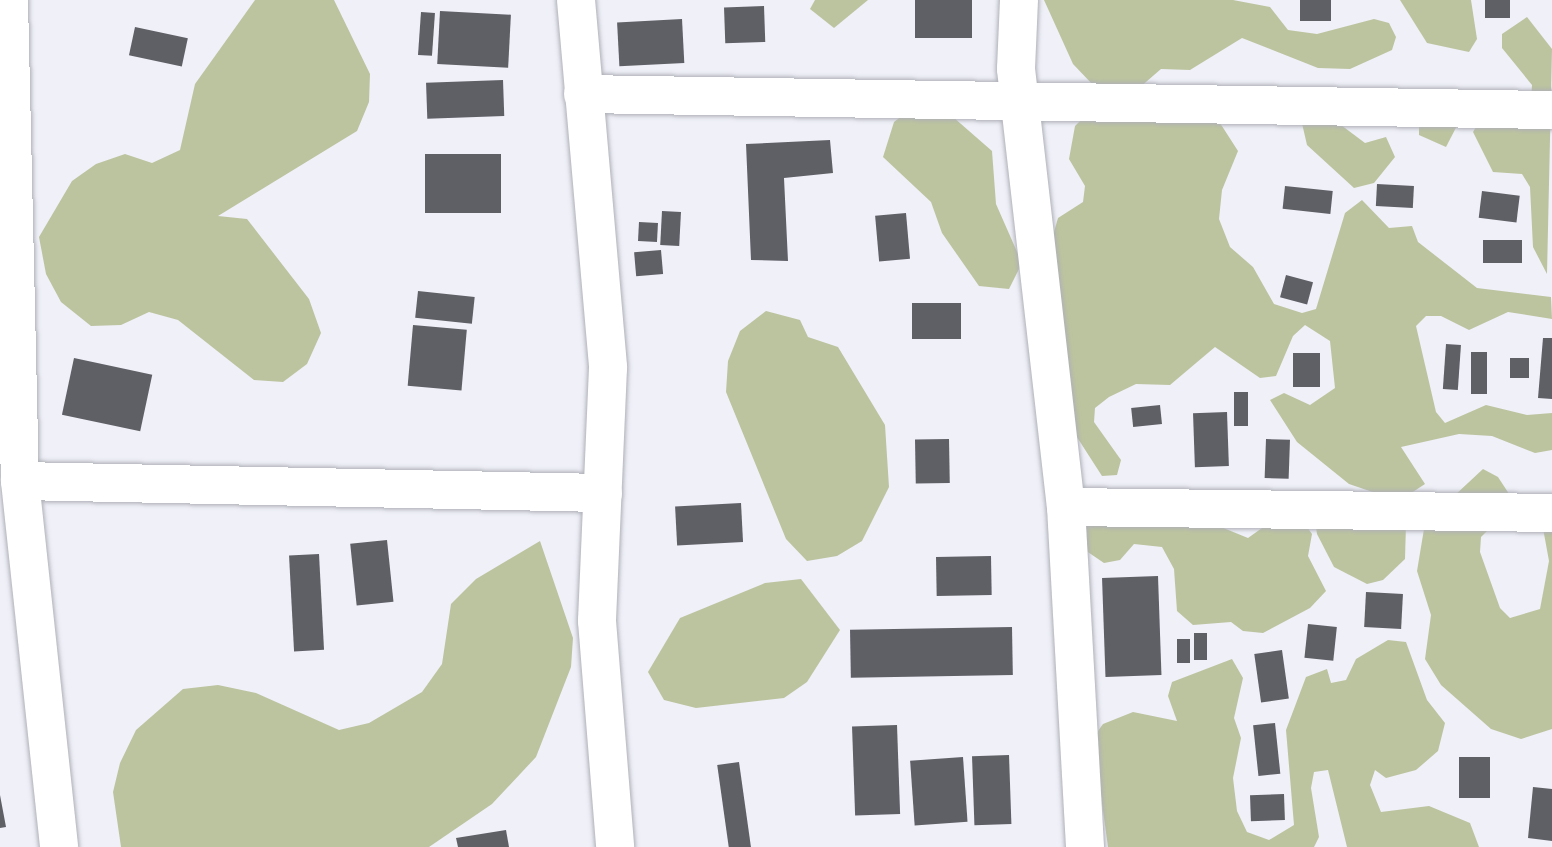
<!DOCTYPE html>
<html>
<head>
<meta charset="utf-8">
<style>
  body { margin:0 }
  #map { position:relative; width:1552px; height:847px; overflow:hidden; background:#eff0f8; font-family:Inter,sans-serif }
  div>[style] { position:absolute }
  .green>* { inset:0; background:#bcc49f }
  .building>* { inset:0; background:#5f5f66; transform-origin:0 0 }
  .roads { filter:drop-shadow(0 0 2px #afb0b8) drop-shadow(0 0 2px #afb0b8) }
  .minor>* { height:38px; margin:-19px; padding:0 19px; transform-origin:19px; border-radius:19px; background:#fff }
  span { translate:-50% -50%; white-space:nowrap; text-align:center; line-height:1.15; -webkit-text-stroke:7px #fff; paint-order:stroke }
</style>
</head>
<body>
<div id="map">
  <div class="green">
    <i style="clip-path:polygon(255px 0,334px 0,370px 74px,369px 102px,357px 131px,218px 216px,247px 219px,309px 299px,321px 333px,307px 364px,283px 382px,254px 380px,178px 320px,149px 312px,121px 325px,91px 326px,61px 302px,46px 274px,39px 237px,72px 181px,96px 164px,125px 154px,152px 163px,180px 150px,195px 84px)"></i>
    <i style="clip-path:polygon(815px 0,868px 0,834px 28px,810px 9px)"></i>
    <i style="clip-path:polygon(1044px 0,1233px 0,1270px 7px,1288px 30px,1317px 34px,1374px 19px,1389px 23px,1396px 37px,1392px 50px,1350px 69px,1318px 68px,1242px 38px,1190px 70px,1161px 69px,1139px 88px,1094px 86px,1073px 64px)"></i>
    <i style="clip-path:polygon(1400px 0,1471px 0,1477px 39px,1469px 52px,1427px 43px)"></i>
    <i style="clip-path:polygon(1527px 17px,1552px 49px,1547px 274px,1533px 247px,1530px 187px,1522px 174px,1493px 172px,1473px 132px,1482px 117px,1531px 100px,1532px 85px,1502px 48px,1502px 34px)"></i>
    <i style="clip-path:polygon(918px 103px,945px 110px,992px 151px,996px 204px,1022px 263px,1009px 289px,979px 286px,942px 233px,931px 202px,883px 157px,894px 122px)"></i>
    <i style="clip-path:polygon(1086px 115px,1220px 123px,1238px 151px,1222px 190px,1219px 219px,1230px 247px,1253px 267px,1274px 304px,1302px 313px,1316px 309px,1345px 213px,1362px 200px,1389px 228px,1412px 226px,1418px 242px,1477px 288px,1551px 297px,1552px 319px,1508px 312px,1469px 330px,1441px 316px,1426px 316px,1416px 326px,1436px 412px,1445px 423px,1486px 405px,1527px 415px,1552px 413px,1552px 450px,1535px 453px,1492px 436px,1459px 434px,1401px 447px,1425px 484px,1399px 501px,1349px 484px,1297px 442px,1270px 400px,1284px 393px,1310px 405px,1335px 388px,1330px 341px,1305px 325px,1293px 336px,1276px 376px,1260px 378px,1215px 347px,1170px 385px,1136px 384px,1109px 397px,1095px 408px,1094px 422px,1121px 460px,1117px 475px,1102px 476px,1073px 431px,1049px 249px,1058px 218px,1083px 202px,1085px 186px,1069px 159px,1075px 126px)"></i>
    <i style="clip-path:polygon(1461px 118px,1446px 147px,1419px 135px,1419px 121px)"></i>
    <i style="clip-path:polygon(1301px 119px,1337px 122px,1365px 143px,1386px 137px,1395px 157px,1374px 183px,1354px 188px,1307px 145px)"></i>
    <i style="clip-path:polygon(766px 311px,800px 320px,808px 337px,838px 347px,885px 425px,889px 487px,862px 541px,837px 556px,807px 561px,786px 539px,726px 392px,728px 361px,740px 331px)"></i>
    <i style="clip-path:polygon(1483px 469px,1498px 477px,1515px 503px,1481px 537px,1480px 552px,1500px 608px,1510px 618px,1540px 609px,1549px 561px,1540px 512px,1552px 500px,1552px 729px,1521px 739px,1491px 729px,1441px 685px,1425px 659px,1431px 615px,1417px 571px,1425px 523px)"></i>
    <i style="clip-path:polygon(1084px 508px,1221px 527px,1248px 538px,1269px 523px,1303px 521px,1312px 534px,1308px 556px,1326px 591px,1310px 608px,1263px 633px,1243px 631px,1231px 622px,1193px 625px,1177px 611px,1174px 569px,1162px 547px,1134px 544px,1120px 560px,1104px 563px,1079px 546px)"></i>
    <i style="clip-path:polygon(1406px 524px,1405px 559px,1383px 580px,1367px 584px,1334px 567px,1317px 534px,1316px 527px)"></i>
    <i style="clip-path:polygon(540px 541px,573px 638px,571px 667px,536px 757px,492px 804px,429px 847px,121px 847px,113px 792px,120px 763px,136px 730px,183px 689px,218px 685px,256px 693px,339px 730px,369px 723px,422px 692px,442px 664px,451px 604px,476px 579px)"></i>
    <i style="clip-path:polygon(801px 579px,840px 630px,807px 682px,784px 698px,696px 708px,664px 700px,648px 672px,680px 618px,765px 583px)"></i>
    <i style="clip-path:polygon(1388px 640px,1406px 642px,1427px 700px,1445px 723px,1438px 751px,1416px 770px,1386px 778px,1375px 770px,1370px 785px,1381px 812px,1429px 806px,1470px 823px,1479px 847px,1347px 847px,1328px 770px,1314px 772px,1311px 788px,1319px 837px,1314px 847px,1108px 847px,1093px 738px,1103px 724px,1133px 712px,1177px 721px,1168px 696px,1172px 682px,1232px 659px,1243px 678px,1234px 718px,1241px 738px,1233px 778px,1237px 811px,1247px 832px,1269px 840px,1294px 825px,1286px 730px,1306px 677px,1327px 669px,1331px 683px,1346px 680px,1356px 659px)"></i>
  </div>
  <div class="building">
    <i style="left:915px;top:0;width:57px;height:38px"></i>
    <i style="left:1300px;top:0;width:31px;height:21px"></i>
    <i style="left:1485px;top:0;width:25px;height:18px"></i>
    <i style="left:764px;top:6px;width:36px;height:40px;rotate:88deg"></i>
    <i style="left:440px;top:11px;width:71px;height:53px;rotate:3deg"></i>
    <i style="left:421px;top:12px;width:14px;height:43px;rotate:4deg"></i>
    <i style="left:682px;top:19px;width:44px;height:65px;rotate:87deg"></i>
    <i style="left:135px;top:27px;width:54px;height:29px;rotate:12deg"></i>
    <i style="left:503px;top:80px;width:36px;height:77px;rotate:88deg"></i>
    <i style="clip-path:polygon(830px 140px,833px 173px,784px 178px,788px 261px,751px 260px,746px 144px)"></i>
    <i style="left:501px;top:154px;width:59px;height:76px;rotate:90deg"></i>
    <i style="left:1377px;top:184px;width:37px;height:22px;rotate:3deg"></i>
    <i style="left:1285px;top:186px;width:48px;height:23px;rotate:6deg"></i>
    <i style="left:1482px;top:191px;width:38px;height:27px;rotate:7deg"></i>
    <i style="left:662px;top:211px;width:19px;height:34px;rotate:3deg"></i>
    <i style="left:906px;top:213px;width:46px;height:31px;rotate:85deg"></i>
    <i style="left:639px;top:222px;width:19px;height:19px;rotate:3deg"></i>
    <i style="left:1483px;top:240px;width:39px;height:23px"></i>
    <i style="left:661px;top:250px;width:24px;height:27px;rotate:85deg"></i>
    <i style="left:1286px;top:275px;width:28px;height:23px;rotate:15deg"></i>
    <i style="left:418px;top:291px;width:57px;height:27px;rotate:6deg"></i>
    <i style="left:961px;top:303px;width:36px;height:49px;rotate:90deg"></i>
    <i style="left:413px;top:325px;width:54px;height:61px;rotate:5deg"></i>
    <i style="clip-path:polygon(1543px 338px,1552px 338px,1552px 399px,1538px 398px)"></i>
    <i style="left:1446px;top:344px;width:15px;height:45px;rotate:4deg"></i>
    <i style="left:1471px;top:352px;width:16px;height:42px"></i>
    <i style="left:1293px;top:353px;width:27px;height:34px"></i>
    <i style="left:74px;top:358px;width:80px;height:58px;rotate:12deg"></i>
    <i style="left:1510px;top:358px;width:19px;height:20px"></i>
    <i style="left:1234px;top:392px;width:14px;height:34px"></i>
    <i style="left:1160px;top:405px;width:19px;height:29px;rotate:84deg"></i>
    <i style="left:1227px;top:412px;width:54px;height:34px;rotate:88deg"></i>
    <i style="left:949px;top:439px;width:44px;height:34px;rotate:89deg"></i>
    <i style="left:1266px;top:439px;width:24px;height:39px;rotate:2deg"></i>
    <i style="left:741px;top:503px;width:39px;height:66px;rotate:87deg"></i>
    <i style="left:387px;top:540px;width:62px;height:37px;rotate:84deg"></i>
    <i style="left:319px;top:554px;width:96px;height:30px;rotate:87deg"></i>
    <i style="left:991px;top:556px;width:39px;height:55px;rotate:89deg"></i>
    <i style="left:1158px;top:576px;width:99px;height:56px;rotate:88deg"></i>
    <i style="left:1366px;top:592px;width:37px;height:35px;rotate:3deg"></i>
    <i style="left:1308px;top:624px;width:29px;height:34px;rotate:6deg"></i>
    <i style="left:1012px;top:627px;width:48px;height:162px;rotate:89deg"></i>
    <i style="left:1194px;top:633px;width:13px;height:27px"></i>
    <i style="left:1177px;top:639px;width:13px;height:24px"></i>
    <i style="left:1282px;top:650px;width:49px;height:28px;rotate:82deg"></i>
    <i style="left:1275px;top:723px;width:51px;height:22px;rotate:84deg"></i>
    <i style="left:897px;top:725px;width:89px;height:45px;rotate:88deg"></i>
    <i style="left:1009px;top:755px;width:69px;height:37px;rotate:88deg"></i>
    <i style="left:963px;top:757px;width:65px;height:53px;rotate:86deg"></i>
    <i style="left:1459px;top:757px;width:31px;height:41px"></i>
    <i style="left:739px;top:762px;width:86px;height:22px;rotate:82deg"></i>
    <i style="clip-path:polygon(1533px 787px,1552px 789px,1552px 841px,1528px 838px)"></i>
    <i style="left:1284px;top:794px;width:26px;height:34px;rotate:88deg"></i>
    <i style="clip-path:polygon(0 795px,6px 827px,0 828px)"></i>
    <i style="clip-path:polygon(506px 830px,509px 847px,458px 847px,456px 838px)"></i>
  </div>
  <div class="roads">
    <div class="minor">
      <i style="left:9px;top:0;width:481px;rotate:88.7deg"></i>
      <i style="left:20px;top:481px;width:368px;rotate:83.9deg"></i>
      <i style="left:576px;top:0;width:369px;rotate:85deg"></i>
      <i style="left:608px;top:368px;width:253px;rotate:92.5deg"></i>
      <i style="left:597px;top:621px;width:227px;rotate:85.4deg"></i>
      <i style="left:1019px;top:0;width:69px;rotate:92.5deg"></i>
      <i style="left:1016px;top:69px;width:441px;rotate:83.5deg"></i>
      <i style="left:1066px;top:507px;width:341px;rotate:86.8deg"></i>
      <i style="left:583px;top:94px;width:969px;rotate:0.95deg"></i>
      <i style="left:20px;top:481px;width:583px;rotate:1.18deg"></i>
      <i style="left:1066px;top:507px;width:486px;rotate:0.7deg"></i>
    </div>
  </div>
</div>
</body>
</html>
